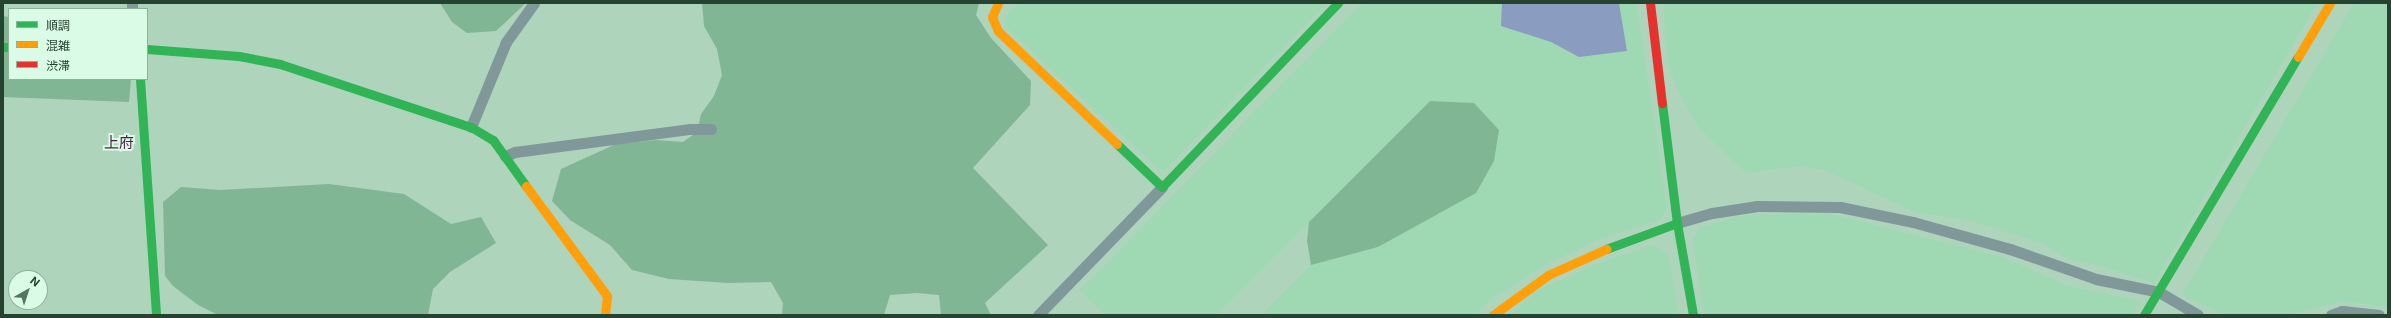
<!DOCTYPE html>
<html>
<head>
<meta charset="utf-8">
<style>
  body { margin:0 }
  #map { position:relative; width:2391px; height:318px; overflow:hidden; background:#aed4bc; font-family:Inter,"Noto Sans JP",sans-serif }
  div>[style] { position:absolute }
  .built>* { inset:0; background:#9ed9b4 }
  .forest>* { inset:0; background:#81b695 }
  .water>* { inset:0; background:#8a9dc0 }
  .street>* { height:11px; margin:-5.5px; padding:0 5.5px; transform-origin:5.5px; border-radius:5.5px; background:#809899 }
  .fast>* { height:9px; margin:-4.5px; padding:0 4.5px; transform-origin:4.5px; border-radius:4.5px; background:#30b455 }
  .slow>* { height:9px; margin:-4.5px; padding:0 4.5px; transform-origin:4.5px; border-radius:4.5px; background:#ff9f0a }
  .jam>* { height:9px; margin:-4.5px; padding:0 4.5px; transform-origin:4.5px; border-radius:4.5px; background:#e5322d }
  span { translate:-50% -50%; white-space:nowrap; text-align:center; line-height:1.15; -webkit-text-stroke:4px #dafbe5; paint-order:stroke }
  .quarter-label { font-size:15px; color:#521b47 }
  .frame { position:absolute; inset:0; border:4px solid #264230; pointer-events:none }
  .legend { position:absolute; left:8px; top:8px; width:140px; height:72px; box-sizing:border-box; background:#dafbe5; border:1px solid #92b19d; margin:0; padding:5px 7px; list-style:none; font-size:12px; color:#264230 }
  .legend li { display:flex; align-items:center; gap:8px; height:20px }
  .legend b { width:20px; border:1px solid #92b19d }
  .north { position:absolute; left:8px; top:270px; width:40px; height:40px; box-sizing:border-box; background:#dafbe5; border:1px solid #92b19d; border-radius:50%; rotate:39deg; font-size:11px; font-weight:700; line-height:16px; text-align:center; color:#264230 }
  .north::after { content:''; display:block; margin:auto; width:14px; height:18px; background:#567561; clip-path:polygon(50% 0,100% 100%,50% 72%,0 100%) }
</style>
</head>
<body>
<div id="map">
  <div class="built">
    <i style="clip-path:polygon(1018px 3px,1326px 3px,1166px 169px,1159px 169px,1007px 28px,1005px 17px)"></i>
    <i style="clip-path:polygon(1362px 3px,1636px 3px,1667px 208px,1661px 219px,1597px 240px,1544px 265px,1488px 301px,1477px 315px,1265px 315px,1265px 311px,1311px 265px,1378px 247px,1499px 130px,1474px 103px,1430px 101px,1216px 315px,1106px 315px,1080px 290px)"></i>
    <i style="clip-path:polygon(1663px 3px,2317px 3px,2154px 283px,2098px 265px,2071px 260px,2042px 243px,1968px 220px,1916px 212px,1824px 170px,1799px 166px,1746px 173px,1699px 128px,1678px 91px,1668px 64px)"></i>
    <i style="clip-path:polygon(2354px 3px,2388px 3px,2388px 307px,2341px 301px,2289px 315px,2225px 315px,2182px 295px)"></i>
    <i style="clip-path:polygon(1828px 213px,2002px 257px,2068px 286px,2141px 301px,2132px 315px,1704px 315px,1693px 241px,1700px 227px,1746px 215px)"></i>
    <i style="clip-path:polygon(1653px 245px,1668px 255px,1679px 315px,1511px 315px,1538px 290px,1597px 264px)"></i>
  </div>
  <div class="forest">
    <i style="clip-path:polygon(440px 3px,526px 3px,496px 31px,467px 33px,452px 22px)"></i>
    <i style="clip-path:polygon(702px 3px,979px 3px,976px 15px,991px 38px,1031px 81px,1030px 105px,973px 168px,1048px 245px,985px 303px,991px 315px,941px 315px,939px 295px,917px 293px,890px 295px,884px 315px,782px 315px,783px 303px,771px 282px,728px 283px,669px 279px,632px 270px,610px 245px,570px 220px,552px 201px,561px 169px,616px 144px,656px 140px,683px 142px,697px 132px,701px 114px,714px 96px,722px 75px,717px 49px,704px 26px)"></i>
    <i style="clip-path:polygon(3px 16px,9px 17px,9px 79px,131px 79px,129px 102px,3px 97px)"></i>
    <i style="clip-path:polygon(1430px 101px,1474px 103px,1499px 130px,1494px 161px,1476px 193px,1378px 247px,1311px 265px,1307px 241px,1309px 222px)"></i>
    <i style="clip-path:polygon(329px 184px,404px 194px,451px 224px,481px 217px,496px 243px,450px 272px,433px 289px,428px 315px,218px 315px,198px 305px,173px 286px,165px 276px,163px 202px,181px 187px,220px 190px)"></i>
  </div>
  <div class="water">
    <i style="clip-path:polygon(1502px 3px,1619px 3px,1627px 51px,1579px 57px,1551px 42px,1501px 26px)"></i>
  </div>
  <div class="street">
    <i style="left:132px;top:3px;width:6px;rotate:90deg"></i>
    <i style="left:471px;top:127px;width:92px;rotate:-67.6deg"></i>
    <i style="left:506px;top:42px;width:48px;rotate:-54.3deg"></i>
    <i style="left:505px;top:156px;width:11px;rotate:-22deg"></i>
    <i style="left:515px;top:152px;width:177px;rotate:-7.5deg"></i>
    <i style="left:690px;top:129px;width:21px"></i>
    <i style="left:1677px;top:223px;width:36px;rotate:-16deg"></i>
    <i style="left:1712px;top:213px;width:46px;rotate:-8.8deg"></i>
    <i style="left:1757px;top:206px;width:83px;rotate:0.7deg"></i>
    <i style="left:1840px;top:207px;width:75px;rotate:11.6deg"></i>
    <i style="left:1913px;top:222px;width:101px;rotate:15.6deg"></i>
    <i style="left:2010px;top:249px;width:91px;rotate:19.2deg"></i>
    <i style="left:2096px;top:279px;width:64px;rotate:11.7deg"></i>
    <i style="left:2159px;top:292px;width:45px;rotate:30.5deg"></i>
    <i style="left:1038px;top:315px;width:178px;rotate:-45.9deg"></i>
    <i style="left:2331px;top:315px;width:12px;rotate:-20deg"></i>
    <i style="left:2342px;top:311px;width:37px;rotate:6deg"></i>
  </div>
  <div class="fast">
    <i style="left:3px;top:47px;width:6px"></i>
    <i style="left:147px;top:49px;width:92px;rotate:4.4deg"></i>
    <i style="left:239px;top:56px;width:42px;rotate:11deg"></i>
    <i style="left:280px;top:64px;width:201px;rotate:18.3deg"></i>
    <i style="left:471px;top:127px;width:26px;rotate:31deg"></i>
    <i style="left:493px;top:140px;width:57px;rotate:54.3deg"></i>
    <i style="left:140px;top:79px;width:237px;rotate:86.1deg"></i>
    <i style="left:1662px;top:103px;width:121px;rotate:82.9deg"></i>
    <i style="left:1677px;top:223px;width:93px;rotate:80.1deg"></i>
    <i style="left:1117px;top:144px;width:62px;rotate:43.7deg"></i>
    <i style="left:1162px;top:187px;width:255px;rotate:-46.3deg"></i>
    <i style="left:1606px;top:249px;width:76px;rotate:-20.1deg"></i>
    <i style="left:2144px;top:315px;width:300px;rotate:-59.2deg"></i>
  </div>
  <div class="slow">
    <i style="left:998px;top:3px;width:15px;rotate:113deg"></i>
    <i style="left:992px;top:17px;width:15px;rotate:67deg"></i>
    <i style="left:998px;top:31px;width:164px;rotate:43.5deg"></i>
    <i style="left:2298px;top:57px;width:63px;rotate:-59.3deg"></i>
    <i style="left:526px;top:186px;width:137px;rotate:53.6deg"></i>
    <i style="left:607px;top:296px;width:19px;rotate:96deg"></i>
    <i style="left:1493px;top:315px;width:68px;rotate:-36deg"></i>
    <i style="left:1548px;top:275px;width:64px;rotate:-24.1deg"></i>
  </div>
  <div class="jam">
    <i style="left:1650px;top:3px;width:101px;rotate:83.2deg"></i>
  </div>
  <div class="quarter-label">
    <span style="left:119px;top:143px">上府</span>
  </div>
  <div class="frame"></div>
  <ul class="legend">
  <li><b style="height:5px;background:#30b455"></b>順調</li>
  <li><b style="height:5px;background:#ff9f0a"></b>混雑</li>
  <li><b style="height:5px;background:#e5322d"></b>渋滞</li>
  </ul>
  <div class="north">N</div>
</div>
</body>
</html>
